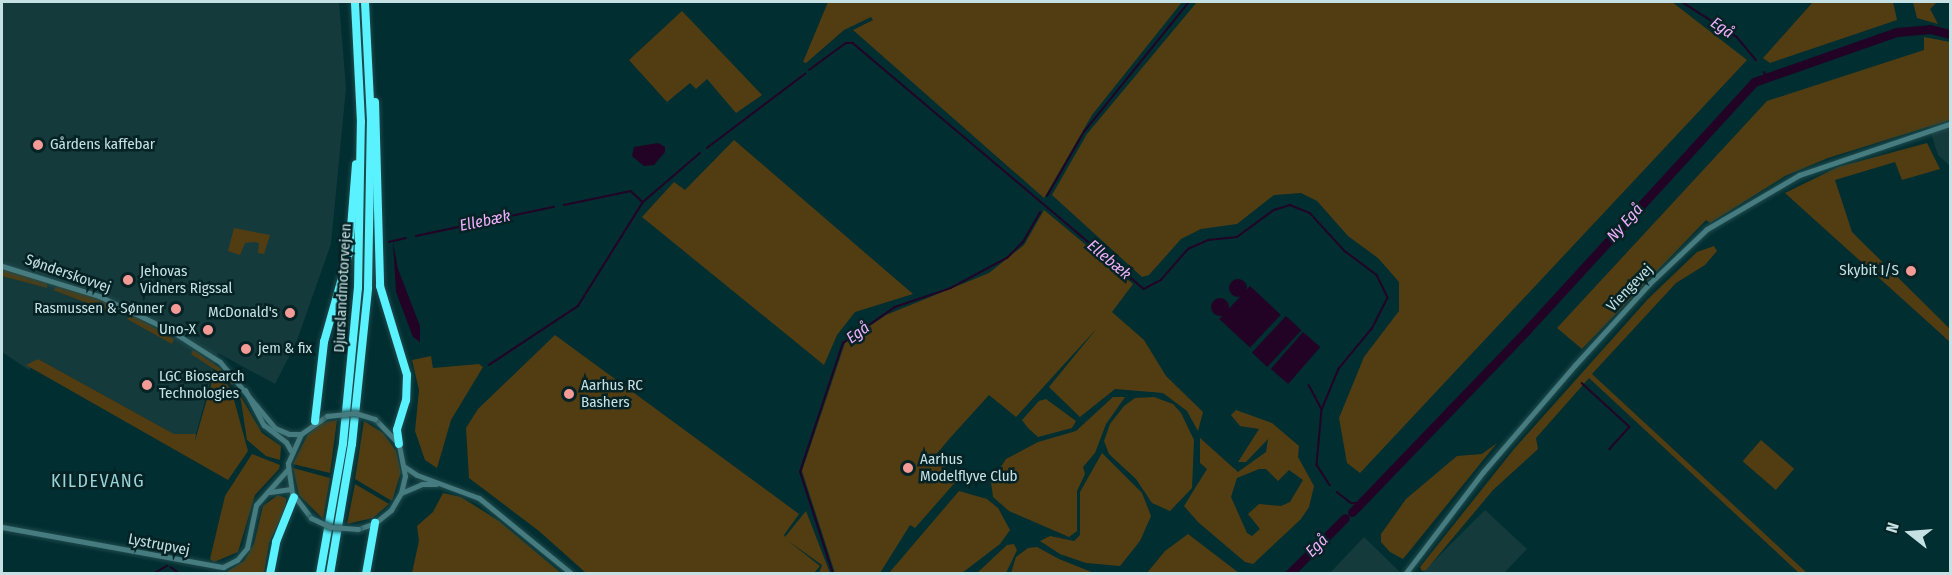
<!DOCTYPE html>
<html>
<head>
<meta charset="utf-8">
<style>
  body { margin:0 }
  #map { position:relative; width:1952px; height:575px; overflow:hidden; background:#002e31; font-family:"Fira Sans Condensed",sans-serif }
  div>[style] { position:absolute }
  .built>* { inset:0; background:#153a3c }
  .green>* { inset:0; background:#523d12; transform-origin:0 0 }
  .water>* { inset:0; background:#220326; transform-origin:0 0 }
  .round { border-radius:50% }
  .stream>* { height:1.5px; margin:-0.75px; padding:0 0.75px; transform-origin:0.75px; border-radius:0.75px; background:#220326 }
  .river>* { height:9px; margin:-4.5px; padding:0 4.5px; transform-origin:4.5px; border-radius:4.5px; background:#220326 }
  .roads { filter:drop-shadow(0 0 2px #204b4d) drop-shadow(0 0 2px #204b4d) }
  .minor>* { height:5px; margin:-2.5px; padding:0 2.5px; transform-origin:2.5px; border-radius:2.5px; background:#467b80 }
  .highway>* { height:8px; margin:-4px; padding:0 4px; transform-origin:4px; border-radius:4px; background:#5bf2ff }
  .bridges { filter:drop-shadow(0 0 2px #204b4d) drop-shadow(0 0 2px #204b4d) }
  .minor-bridge>* { height:5px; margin:-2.5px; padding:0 2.5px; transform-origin:2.5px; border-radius:2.5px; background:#467b80 }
  .dots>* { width:16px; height:16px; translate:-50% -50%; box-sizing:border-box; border:3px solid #052225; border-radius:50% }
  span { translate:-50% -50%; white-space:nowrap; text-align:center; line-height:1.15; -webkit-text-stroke:5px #052225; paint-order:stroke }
  .poi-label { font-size:15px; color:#c6e1e3 }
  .left { translate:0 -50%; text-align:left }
  .right { translate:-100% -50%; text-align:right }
  .street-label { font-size:15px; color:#c6e1e3 }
  .water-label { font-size:16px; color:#f2affb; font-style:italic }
  .quarter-label { font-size:18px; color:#9ad2d7; letter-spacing:1.5px }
  .frame { position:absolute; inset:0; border:3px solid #c6e1e3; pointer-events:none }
  .north { position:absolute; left:1880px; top:503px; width:60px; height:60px; -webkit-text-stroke:4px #052225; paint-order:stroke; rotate:287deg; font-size:16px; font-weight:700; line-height:24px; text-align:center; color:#c6e1e3 }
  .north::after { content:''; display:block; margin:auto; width:21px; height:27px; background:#c6e1e3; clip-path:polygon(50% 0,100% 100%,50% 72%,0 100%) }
</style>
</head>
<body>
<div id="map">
  <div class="built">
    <i style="clip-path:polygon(2px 2px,339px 2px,346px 88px,331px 244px,296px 343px,275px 384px,218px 353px,196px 434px,174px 434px,38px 359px,29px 370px,2px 352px)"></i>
    <i style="clip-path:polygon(1950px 120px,1950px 166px,1938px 155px,1929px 127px)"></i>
    <i style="clip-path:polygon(1485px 510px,1527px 549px,1504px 573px,1421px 574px)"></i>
    <i style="clip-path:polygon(1364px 537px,1401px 573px,1330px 573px)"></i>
  </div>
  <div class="green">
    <i style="clip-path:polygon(828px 2px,1182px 2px,1092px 115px,1044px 198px,853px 30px,873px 20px,871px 17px,844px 30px,806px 63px,803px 62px)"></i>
    <i style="clip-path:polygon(1197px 2px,1672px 2px,1747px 60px,1360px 473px,1347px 463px,1339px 418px,1364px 357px,1399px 311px,1399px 282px,1378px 258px,1348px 236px,1317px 201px,1301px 193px,1274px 195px,1237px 224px,1201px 229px,1181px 239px,1149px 275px,1142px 277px,1052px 195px,1087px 134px)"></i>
    <i style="clip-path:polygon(1813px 2px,1893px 2px,1897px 20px,1770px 63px,1763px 58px)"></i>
    <i style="clip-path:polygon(1913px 2px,1937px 2px,1930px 9px,1938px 24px,1917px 18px)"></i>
    <i style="clip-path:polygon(682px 11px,762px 95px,736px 113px,707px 79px,696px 89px,690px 83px,667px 102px,629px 60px)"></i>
    <i style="clip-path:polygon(1924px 37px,1950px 42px,1950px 120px,1828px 158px,1785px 176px,1710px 223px,1706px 220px,1582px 349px,1557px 328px,1767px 101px,1924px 50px)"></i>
    <i style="clip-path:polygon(734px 140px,913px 294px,855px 312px,837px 335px,824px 365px,642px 217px,674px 182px,685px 190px)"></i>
    <i style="clip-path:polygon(1927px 143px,1940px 169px,1902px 180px,1895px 162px,1835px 180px,1852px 232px,1950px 329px,1950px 342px,1785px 193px,1838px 167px)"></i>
    <i style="clip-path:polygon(1044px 210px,1133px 284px,1112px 312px,1144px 340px,1166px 376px,1203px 412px,1198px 431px,1187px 411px,1163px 393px,1115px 389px,1080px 417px,1049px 387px,1098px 327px,1016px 417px,989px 395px,950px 438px,934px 457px,958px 479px,915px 528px,910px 525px,880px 573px,835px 573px,802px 471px,845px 343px,886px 315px,989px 273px,1024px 245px)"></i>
    <i style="clip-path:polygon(234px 228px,270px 235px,264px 254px,258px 253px,259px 243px,254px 242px,245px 243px,240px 255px,228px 251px)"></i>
    <i style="clip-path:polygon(1714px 246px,1717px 251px,1705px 265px,1676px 283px,1592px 374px,1807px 573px,1799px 573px,1589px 378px,1536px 438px,1538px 449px,1493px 490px,1426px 570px,1422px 571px,1420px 567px,1514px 449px,1648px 299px,1697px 252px)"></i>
    <i style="clip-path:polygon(2px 269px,47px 280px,47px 288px,2px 276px)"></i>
    <i style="clip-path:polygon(60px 284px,107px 302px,116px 307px,114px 313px,53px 290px)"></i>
    <i style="clip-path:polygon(132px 315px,174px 339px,172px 344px,127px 319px)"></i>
    <i style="clip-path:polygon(555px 335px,799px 514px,784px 535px,785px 537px,806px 511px,830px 573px,819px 573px,822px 565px,787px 540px,820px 566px,814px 573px,586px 573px,539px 531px,469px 478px,466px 428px,478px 409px)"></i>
    <i style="clip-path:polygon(193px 350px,220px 368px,235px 383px,232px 385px,220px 373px,191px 354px)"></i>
    <i style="clip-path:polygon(431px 356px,433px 368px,479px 364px,483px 367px,451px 420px,437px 468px,425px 460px,415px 431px,419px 390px,412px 360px)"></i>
    <i style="clip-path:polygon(38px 359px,174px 434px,196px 434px,195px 441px,215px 371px,231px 389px,248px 451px,228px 480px,26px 365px)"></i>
    <i style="clip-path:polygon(234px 385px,262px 433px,281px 446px,280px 460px,266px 456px,247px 440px,241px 401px)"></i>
    <i style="clip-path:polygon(1113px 397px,1125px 397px,1106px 424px,1095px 453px,1083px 467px,1085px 474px,1077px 491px,1077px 531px,1069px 537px,1009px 511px,993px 497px,991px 482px,1006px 459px,1038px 442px,1076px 431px)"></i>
    <i style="clip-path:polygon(1154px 397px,1173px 404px,1181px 413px,1194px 440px,1192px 488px,1170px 511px,1152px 503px,1136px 479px,1109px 454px,1104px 441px,1110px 424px,1124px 406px,1135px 398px)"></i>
    <i style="clip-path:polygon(1046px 399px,1076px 421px,1072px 428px,1038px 437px,1028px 428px,1022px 420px,1039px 401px)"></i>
    <i style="clip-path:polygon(evenodd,1236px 410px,1272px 423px,1299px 446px,1298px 457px,1314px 486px,1309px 507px,1301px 519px,1253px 564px,1245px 562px,1198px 522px,1184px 506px,1207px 469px,1200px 463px,1200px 438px,1238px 472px,1266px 452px,1268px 439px,1246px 462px,1238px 462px,1259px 429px,1240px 426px,1231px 415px,1236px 410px,1259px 469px,1266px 469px,1278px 481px,1289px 470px,1303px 480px,1290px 502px,1281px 506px,1259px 504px,1248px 514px,1260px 529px,1252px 536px,1247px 533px,1231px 497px,1237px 478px,1259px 469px)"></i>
    <i style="clip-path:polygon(337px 420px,330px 473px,293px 464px,308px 434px,322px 423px)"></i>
    <i style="clip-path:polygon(364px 421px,383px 433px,396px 451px,401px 472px,392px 501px,355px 479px)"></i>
    <i style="left:1761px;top:440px;width:44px;height:28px;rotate:41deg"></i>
    <i style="clip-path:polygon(1497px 443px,1403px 559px,1390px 552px,1381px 542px,1381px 534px,1406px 499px,1457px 456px,1482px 454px)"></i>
    <i style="clip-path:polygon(1102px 453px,1142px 493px,1151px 516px,1140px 541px,1120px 566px,1086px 563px,1060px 554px,1040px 541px,1050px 536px,1074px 541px,1080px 535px,1080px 492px)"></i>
    <i style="clip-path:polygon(252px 454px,280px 465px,279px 469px,255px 495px,238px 552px,214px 562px,210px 559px,225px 496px)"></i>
    <i style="clip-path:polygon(293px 468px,330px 478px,323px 519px,299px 495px)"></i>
    <i style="clip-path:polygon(355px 484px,389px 504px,373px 518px,347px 524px)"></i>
    <i style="clip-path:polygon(959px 491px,987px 499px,998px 508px,1010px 530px,1000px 544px,962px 573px,889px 573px)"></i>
    <i style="clip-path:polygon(443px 493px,461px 497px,499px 521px,561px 573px,412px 573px,419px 541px,417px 526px,433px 512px)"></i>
    <i style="clip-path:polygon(278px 495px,286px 498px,286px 508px,269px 543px,264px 573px,210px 574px,225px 573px,244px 561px,254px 544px,263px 506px)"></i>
    <i style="clip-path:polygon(1188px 534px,1239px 573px,1147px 573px,1165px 551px)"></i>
    <i style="clip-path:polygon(1014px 544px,1017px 550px,1006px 573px,977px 573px,1007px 545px)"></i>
    <i style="clip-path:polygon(1037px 547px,1059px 559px,1094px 573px,1011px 573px,1016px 557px,1028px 548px)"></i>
  </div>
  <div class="water">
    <i style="clip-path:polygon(658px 143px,665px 147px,665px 152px,654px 165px,644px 166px,632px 156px,634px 147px)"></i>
    <i style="clip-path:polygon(393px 242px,398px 269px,420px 326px,420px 342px,413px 337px,396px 292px)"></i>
    <i class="round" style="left:1229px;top:279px;width:18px;height:18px"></i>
    <i style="left:1250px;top:286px;width:42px;height:45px;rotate:43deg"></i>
    <i class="round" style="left:1211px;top:298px;width:18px;height:18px"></i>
    <i style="left:1286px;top:316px;width:21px;height:50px;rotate:43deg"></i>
    <i style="left:1303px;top:332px;width:23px;height:49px;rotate:41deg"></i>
  </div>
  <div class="stream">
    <i style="left:1682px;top:2px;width:65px;rotate:32.5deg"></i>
    <i style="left:1737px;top:37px;width:30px;rotate:50deg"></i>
    <i style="left:809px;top:70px;width:46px;rotate:-36.1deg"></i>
    <i style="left:846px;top:43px;width:7px"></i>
    <i style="left:853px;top:43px;width:381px;rotate:40.2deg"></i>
    <i style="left:1144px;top:289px;width:19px;rotate:-28deg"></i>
    <i style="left:1161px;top:280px;width:41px;rotate:-48.9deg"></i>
    <i style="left:1188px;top:249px;width:22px;rotate:-24deg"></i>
    <i style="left:1208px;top:240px;width:29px;rotate:-6deg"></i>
    <i style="left:1237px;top:237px;width:46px;rotate:-36.1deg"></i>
    <i style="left:1274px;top:210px;width:17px;rotate:-17deg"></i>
    <i style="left:1290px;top:205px;width:22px;rotate:22deg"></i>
    <i style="left:1310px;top:213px;width:52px;rotate:47.4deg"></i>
    <i style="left:1345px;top:251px;width:40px;rotate:37deg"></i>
    <i style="left:1377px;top:275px;width:25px;rotate:64deg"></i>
    <i style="left:1388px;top:298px;width:35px;rotate:117deg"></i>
    <i style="left:1372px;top:329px;width:52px;rotate:129.5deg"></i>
    <i style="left:1339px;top:369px;width:44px;rotate:112.5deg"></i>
    <i style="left:1322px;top:410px;width:55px;rotate:95.2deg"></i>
    <i style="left:1317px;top:465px;width:24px;rotate:57deg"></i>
    <i style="left:1764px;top:72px;width:5px;rotate:53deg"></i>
    <i style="left:707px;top:148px;width:123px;rotate:-37.1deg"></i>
    <i style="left:1047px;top:196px;width:74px;rotate:-60deg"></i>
    <i style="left:1084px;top:132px;width:167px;rotate:-51.1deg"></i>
    <i style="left:564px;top:205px;width:68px;rotate:-11.8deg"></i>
    <i style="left:631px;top:191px;width:16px;rotate:43deg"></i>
    <i style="left:643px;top:202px;width:75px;rotate:-40.7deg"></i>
    <i style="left:416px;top:236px;width:141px;rotate:-11.9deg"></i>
    <i style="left:389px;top:242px;width:17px;rotate:-13deg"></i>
    <i style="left:489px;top:365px;width:107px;rotate:-33.5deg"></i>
    <i style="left:578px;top:306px;width:123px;rotate:-58deg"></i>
    <i style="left:1582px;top:383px;width:65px;rotate:42.5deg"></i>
    <i style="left:1630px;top:427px;width:30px;rotate:132deg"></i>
    <i style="left:1309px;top:385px;width:26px;rotate:62deg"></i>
    <i style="left:1337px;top:492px;width:18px;rotate:38deg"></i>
    <i style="left:1351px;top:503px;width:10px"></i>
    <i style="left:171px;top:567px;width:11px;rotate:38deg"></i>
    <i style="left:153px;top:574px;width:16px;rotate:-30deg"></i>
    <i style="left:833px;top:574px;width:107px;rotate:-107.9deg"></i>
    <i style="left:800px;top:472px;width:136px;rotate:-71.6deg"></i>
    <i style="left:843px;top:343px;width:63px;rotate:-34.7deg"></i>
    <i style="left:895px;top:307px;width:59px;rotate:-18.7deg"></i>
    <i style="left:951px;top:288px;width:64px;rotate:-28.2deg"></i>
    <i style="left:1007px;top:258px;width:23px;rotate:-45deg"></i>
    <i style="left:1023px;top:242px;width:34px;rotate:-60deg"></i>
  </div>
  <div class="river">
    <i style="left:1352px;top:512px;width:251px;rotate:-46.1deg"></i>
    <i style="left:1526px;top:331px;width:338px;rotate:-47.5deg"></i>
    <i style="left:1754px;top:82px;width:151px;rotate:-19.3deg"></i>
    <i style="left:1897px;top:32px;width:33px;rotate:-5deg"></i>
    <i style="left:1930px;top:29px;width:21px;rotate:14deg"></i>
    <i style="left:1289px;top:574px;width:79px;rotate:-45deg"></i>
  </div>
  <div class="roads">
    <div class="minor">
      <i style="left:2px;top:266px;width:102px;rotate:17.2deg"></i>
      <i style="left:99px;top:296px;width:82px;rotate:25.9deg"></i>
      <i style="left:173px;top:332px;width:56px;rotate:32.6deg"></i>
      <i style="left:220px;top:362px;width:86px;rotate:50.2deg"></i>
      <i style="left:275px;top:428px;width:15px;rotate:23deg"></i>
      <i style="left:289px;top:434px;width:12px"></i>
      <i style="left:245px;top:390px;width:40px;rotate:62deg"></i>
      <i style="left:264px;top:425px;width:28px;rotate:38deg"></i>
      <i style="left:286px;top:442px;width:10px;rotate:61deg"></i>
      <i style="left:405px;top:467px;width:14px;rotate:34deg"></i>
      <i style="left:417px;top:475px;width:66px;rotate:20.4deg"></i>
      <i style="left:479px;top:498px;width:120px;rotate:39.3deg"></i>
      <i style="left:270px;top:492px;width:21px;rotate:-8deg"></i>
      <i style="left:401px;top:493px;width:23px;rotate:-23deg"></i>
      <i style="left:422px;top:484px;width:14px"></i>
      <i style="left:311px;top:518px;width:31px;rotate:-127deg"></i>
      <i style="left:292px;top:493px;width:30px;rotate:-98deg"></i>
      <i style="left:288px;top:463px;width:32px;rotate:-66deg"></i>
      <i style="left:301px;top:434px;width:32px;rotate:-35deg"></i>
      <i style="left:2px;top:527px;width:225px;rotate:10.3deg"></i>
      <i style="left:223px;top:567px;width:16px;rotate:-27deg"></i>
      <i style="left:237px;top:560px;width:16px;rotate:-50deg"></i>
      <i style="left:247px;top:548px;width:44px;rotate:-78.2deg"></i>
      <i style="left:256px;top:505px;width:48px;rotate:-48.4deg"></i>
      <i style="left:358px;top:529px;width:18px;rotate:-19deg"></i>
      <i style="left:375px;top:523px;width:21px;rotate:-39deg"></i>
      <i style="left:391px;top:510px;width:20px;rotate:-60deg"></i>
      <i style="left:401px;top:493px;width:17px;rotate:-77deg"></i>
      <i style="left:405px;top:476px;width:33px;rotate:-101deg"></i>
      <i style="left:399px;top:444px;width:35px;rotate:-134deg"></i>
      <i style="left:1405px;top:574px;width:128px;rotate:-52.6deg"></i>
      <i style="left:1483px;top:472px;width:141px;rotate:-49.3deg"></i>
      <i style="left:1575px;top:365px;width:110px;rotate:-47.6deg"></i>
      <i style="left:1649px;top:284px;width:80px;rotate:-43.5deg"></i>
      <i style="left:1707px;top:229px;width:107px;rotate:-30.4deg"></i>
      <i style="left:1799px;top:175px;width:159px;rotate:-18.7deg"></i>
    </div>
    <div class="highway">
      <i style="left:375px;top:102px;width:184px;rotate:88.4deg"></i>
      <i style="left:380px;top:286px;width:93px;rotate:73.1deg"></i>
      <i style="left:407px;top:375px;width:25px;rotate:92deg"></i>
      <i style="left:406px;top:400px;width:31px;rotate:107deg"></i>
      <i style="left:397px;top:430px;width:14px;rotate:82deg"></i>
      <i style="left:315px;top:421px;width:80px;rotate:-83.5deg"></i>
      <i style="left:324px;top:342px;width:92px;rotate:-74.3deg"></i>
      <i style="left:349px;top:253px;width:89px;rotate:-85.5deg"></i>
      <i style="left:270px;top:574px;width:33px;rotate:-79deg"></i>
      <i style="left:276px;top:542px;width:48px;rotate:-68.2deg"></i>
      <i style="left:320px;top:574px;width:133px;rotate:-80deg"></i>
      <i style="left:343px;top:443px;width:156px;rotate:-84.5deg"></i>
      <i style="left:358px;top:288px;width:166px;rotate:-89deg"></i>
      <i style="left:361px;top:122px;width:120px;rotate:-92.9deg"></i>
      <i style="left:330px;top:574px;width:132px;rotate:-80.4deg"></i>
      <i style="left:352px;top:444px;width:157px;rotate:-84.1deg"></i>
      <i style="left:368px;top:288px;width:167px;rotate:-89deg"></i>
      <i style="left:371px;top:121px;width:119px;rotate:-92.9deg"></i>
      <i style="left:366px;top:574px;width:52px;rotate:-80deg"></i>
    </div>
  </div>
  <div class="bridges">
    <div class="minor-bridge">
      <i style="left:327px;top:416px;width:28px;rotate:-6deg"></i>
      <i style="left:355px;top:413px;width:21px;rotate:17deg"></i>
      <i style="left:311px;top:518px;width:21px;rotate:25deg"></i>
      <i style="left:330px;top:527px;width:28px;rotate:4deg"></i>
    </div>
  </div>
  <div class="dots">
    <i style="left:38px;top:145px;background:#f59b97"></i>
    <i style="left:1911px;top:271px;background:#f59b97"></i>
    <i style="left:128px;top:280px;background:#f59b97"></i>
    <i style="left:176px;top:309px;background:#f59b97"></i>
    <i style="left:290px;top:313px;background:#f59b97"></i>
    <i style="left:208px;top:330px;background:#f59b97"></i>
    <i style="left:246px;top:349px;background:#f59b97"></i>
    <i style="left:147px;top:385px;background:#f59b97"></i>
    <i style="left:569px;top:394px;background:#f59b97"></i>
    <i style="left:908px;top:468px;background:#f59b97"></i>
  </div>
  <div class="poi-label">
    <span class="left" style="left:50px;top:145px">Gårdens kaffebar</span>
    <span class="left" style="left:140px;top:280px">Jehovas<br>Vidners Rigssal</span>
    <span class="right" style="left:1899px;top:271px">Skybit I/S</span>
    <span class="right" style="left:164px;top:309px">Rasmussen &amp; Sønner</span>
    <span class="right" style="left:278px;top:313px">McDonald's</span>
    <span class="right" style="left:196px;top:330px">Uno-X</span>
    <span class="left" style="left:258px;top:349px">jem &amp; fix</span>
    <span class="left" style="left:159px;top:385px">LGC Biosearch<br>Technologies</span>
    <span class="left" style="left:581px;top:394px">Aarhus RC<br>Bashers</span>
    <span class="left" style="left:920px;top:468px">Aarhus<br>Modelflyve Club</span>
  </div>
  <div class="street-label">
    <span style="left:68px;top:274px;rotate:19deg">Sønderskovvej</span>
    <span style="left:343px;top:288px;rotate:-87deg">Djurslandmotorvejen</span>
    <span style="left:1630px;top:288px;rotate:-46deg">Viengevej</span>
    <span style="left:159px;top:545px;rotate:11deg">Lystrupvej</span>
  </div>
  <div class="water-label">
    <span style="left:1722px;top:28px;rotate:34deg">Egå</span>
    <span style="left:485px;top:221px;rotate:-12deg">Ellebæk</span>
    <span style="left:1625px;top:223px;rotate:-48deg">Ny Egå</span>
    <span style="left:1109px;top:260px;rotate:40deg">Ellebæk</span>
    <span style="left:858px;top:333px;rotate:-36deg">Egå</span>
    <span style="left:1317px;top:546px;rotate:-45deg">Egå</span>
  </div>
  <div class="quarter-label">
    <span style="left:98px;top:481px">KILDEVANG</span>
  </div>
  <div class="frame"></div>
  <div class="north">N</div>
</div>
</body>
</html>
